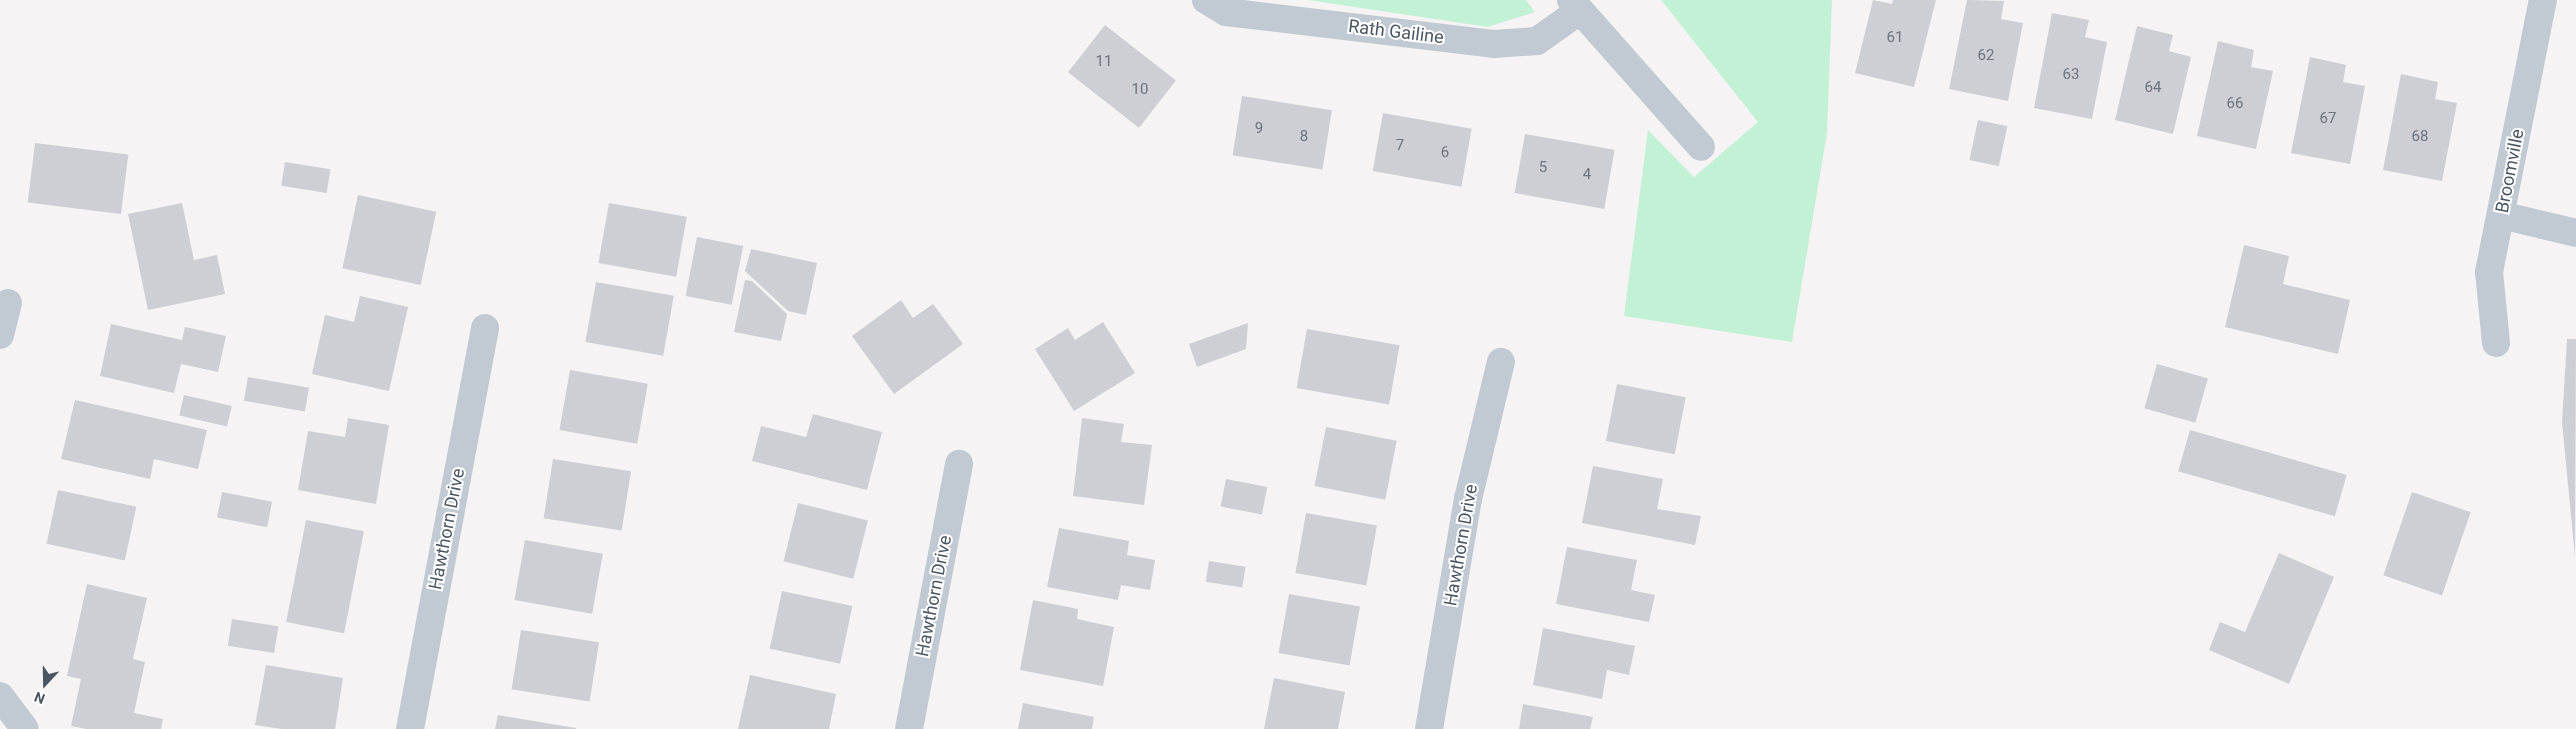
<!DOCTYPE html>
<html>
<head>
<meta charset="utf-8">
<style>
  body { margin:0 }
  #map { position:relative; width:2576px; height:729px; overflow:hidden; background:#f5f3f3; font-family:Roboto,sans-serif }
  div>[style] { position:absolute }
  .green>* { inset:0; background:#c3f1d5 }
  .building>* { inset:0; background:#cdcfd5; transform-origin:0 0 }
  .street>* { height:28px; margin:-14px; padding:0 14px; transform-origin:14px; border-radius:14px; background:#c1cad2 }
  span { translate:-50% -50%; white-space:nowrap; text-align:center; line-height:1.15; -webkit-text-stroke:4px #fff; paint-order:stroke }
  .number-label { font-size:15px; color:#6b747e }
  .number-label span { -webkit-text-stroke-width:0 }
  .street-label { font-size:18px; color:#4a5661 }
  .north { position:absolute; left:20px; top:659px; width:50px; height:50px; -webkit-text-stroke:4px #fff; paint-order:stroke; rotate:201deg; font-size:14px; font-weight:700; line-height:20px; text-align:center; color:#4a5661 }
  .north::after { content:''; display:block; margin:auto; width:18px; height:22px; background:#4a5661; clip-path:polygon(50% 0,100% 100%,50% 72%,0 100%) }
</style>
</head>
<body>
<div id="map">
  <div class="green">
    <i style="clip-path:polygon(1308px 0,1526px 0,1535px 12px,1488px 27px)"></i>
    <i style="clip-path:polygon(1661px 0,1832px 0,1827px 133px,1792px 342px,1624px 316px,1648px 130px,1694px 177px,1758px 122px)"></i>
  </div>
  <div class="building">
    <i style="clip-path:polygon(1873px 0,1892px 4px,1893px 0,1936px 0,1914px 87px,1855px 73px)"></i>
    <i style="clip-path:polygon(1967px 0,2004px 1px,2001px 19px,2023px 23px,2008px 101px,1949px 89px)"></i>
    <i style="clip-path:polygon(2052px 13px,2089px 20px,2085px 37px,2107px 42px,2092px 119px,2034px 108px)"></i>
    <i style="left:1105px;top:25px;width:90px;height:60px;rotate:38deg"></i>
    <i style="clip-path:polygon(2137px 26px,2173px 35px,2169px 51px,2191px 57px,2173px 134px,2115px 120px)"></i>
    <i style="clip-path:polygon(2218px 41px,2254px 50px,2251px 67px,2273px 71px,2256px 149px,2197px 136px)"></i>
    <i style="clip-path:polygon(2310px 57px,2346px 65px,2343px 82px,2365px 86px,2350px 164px,2291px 153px)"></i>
    <i style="clip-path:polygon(2401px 74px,2438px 82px,2435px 99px,2457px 103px,2442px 181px,2383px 170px)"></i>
    <i style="left:1242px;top:96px;width:91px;height:60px;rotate:9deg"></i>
    <i style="left:1383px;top:113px;width:90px;height:59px;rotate:10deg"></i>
    <i style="left:1978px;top:120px;width:30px;height:41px;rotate:12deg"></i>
    <i style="left:1525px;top:134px;width:91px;height:60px;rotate:10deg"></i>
    <i style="left:35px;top:143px;width:94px;height:60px;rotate:7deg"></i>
    <i style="left:285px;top:162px;width:46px;height:24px;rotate:9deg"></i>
    <i style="left:358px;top:195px;width:80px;height:75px;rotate:12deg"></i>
    <i style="clip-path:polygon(182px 203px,194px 260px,217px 255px,225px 294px,148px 310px,128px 214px)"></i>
    <i style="left:609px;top:203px;width:79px;height:61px;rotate:10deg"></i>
    <i style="left:697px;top:237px;width:47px;height:60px;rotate:11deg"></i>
    <i style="clip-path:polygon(2244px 245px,2289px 256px,2283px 284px,2350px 300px,2338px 354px,2225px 327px)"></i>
    <i style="clip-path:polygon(751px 249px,817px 263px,806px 315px,788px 311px,745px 271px)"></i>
    <i style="clip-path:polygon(745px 280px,752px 281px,787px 314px,781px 341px,734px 332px)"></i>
    <i style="left:596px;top:282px;width:79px;height:61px;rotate:10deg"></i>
    <i style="clip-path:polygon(360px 296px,408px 307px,389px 391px,312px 374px,325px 315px,354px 322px)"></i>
    <i style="clip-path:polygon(901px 300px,913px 318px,933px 304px,963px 344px,894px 394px,852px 336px)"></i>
    <i style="clip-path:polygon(1103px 322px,1135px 373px,1074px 411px,1035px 349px,1068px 328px,1075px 340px)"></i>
    <i style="clip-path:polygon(1248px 323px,1246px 349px,1197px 367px,1189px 344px)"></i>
    <i style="clip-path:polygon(111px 324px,182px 340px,185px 327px,226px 336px,218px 372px,181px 364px,174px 393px,100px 376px)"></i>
    <i style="left:1307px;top:329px;width:94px;height:60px;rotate:10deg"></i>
    <i style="clip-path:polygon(2567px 339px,2576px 339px,2575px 557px,2562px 422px)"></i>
    <i style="left:2157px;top:364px;width:53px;height:46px;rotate:16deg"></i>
    <i style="left:570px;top:370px;width:79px;height:61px;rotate:10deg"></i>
    <i style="left:248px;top:377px;width:62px;height:24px;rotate:10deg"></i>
    <i style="left:1617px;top:384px;width:70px;height:58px;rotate:11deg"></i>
    <i style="left:184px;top:395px;width:49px;height:21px;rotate:13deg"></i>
    <i style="clip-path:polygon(75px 400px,207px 430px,198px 469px,154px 459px,150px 479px,61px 459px)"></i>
    <i style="clip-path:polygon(813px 414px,882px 432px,867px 490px,752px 461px,761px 426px,806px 437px)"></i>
    <i style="clip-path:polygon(348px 418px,389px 425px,376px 504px,298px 490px,308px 431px,345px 437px)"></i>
    <i style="clip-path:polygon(1082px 418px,1124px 424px,1121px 442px,1152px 445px,1144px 505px,1073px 496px)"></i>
    <i style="left:1326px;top:427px;width:72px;height:60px;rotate:11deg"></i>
    <i style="left:2190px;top:430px;width:163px;height:43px;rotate:16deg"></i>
    <i style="left:553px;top:459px;width:79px;height:60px;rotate:9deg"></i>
    <i style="clip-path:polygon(1593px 466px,1663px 479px,1657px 509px,1701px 516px,1695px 545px,1582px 523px)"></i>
    <i style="left:1226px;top:479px;width:42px;height:28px;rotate:11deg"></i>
    <i style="left:58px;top:490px;width:80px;height:55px;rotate:12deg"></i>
    <i style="left:222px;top:492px;width:51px;height:26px;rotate:11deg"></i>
    <i style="left:2412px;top:492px;width:62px;height:88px;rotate:19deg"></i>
    <i style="left:798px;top:503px;width:72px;height:60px;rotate:14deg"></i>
    <i style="left:1306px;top:513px;width:72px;height:61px;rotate:10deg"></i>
    <i style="left:306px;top:520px;width:59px;height:104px;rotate:11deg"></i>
    <i style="clip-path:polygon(1059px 528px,1129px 541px,1127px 555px,1155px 560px,1150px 590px,1121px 585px,1118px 600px,1047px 587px)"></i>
    <i style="left:525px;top:540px;width:79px;height:61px;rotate:10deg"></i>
    <i style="clip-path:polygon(1567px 547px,1637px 560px,1631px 590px,1655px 595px,1649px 622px,1556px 604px)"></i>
    <i style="clip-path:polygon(2279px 553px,2334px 577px,2289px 684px,2209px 650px,2220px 622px,2245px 632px)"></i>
    <i style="left:1209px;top:561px;width:37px;height:21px;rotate:9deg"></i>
    <i style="clip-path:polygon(87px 584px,147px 598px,133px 659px,145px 662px,134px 713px,163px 719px,161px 729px,86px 729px,71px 726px,81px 679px,67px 676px)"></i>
    <i style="left:782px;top:591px;width:72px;height:59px;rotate:12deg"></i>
    <i style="left:1289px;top:594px;width:72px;height:60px;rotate:10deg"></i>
    <i style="clip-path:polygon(1033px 600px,1078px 609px,1077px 619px,1114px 627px,1103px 686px,1020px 670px)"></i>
    <i style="left:232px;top:619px;width:47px;height:27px;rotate:9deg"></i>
    <i style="clip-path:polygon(1543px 628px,1635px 646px,1629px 675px,1607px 670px,1602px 699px,1533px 685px)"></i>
    <i style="left:521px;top:630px;width:79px;height:60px;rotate:9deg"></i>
    <i style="clip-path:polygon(266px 665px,343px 678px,335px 729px,282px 729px,255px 725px)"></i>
    <i style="clip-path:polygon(750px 675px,836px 694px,829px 729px,738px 729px)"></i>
    <i style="clip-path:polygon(1274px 678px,1345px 692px,1338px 729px,1264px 729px)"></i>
    <i style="clip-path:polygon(1023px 703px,1094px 717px,1092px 729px,1018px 729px)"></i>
    <i style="clip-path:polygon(1523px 704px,1593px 717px,1590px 729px,1519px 729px)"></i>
    <i style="clip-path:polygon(498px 715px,576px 728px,576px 729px,495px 729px)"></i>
  </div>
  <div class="street">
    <i style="left:1206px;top:0;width:23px;rotate:31deg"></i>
    <i style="left:1226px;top:12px;width:269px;rotate:6.8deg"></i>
    <i style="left:1493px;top:44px;width:44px;rotate:-3.9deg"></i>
    <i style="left:1537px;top:41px;width:52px;rotate:-35.5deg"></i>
    <i style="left:1571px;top:0;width:196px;rotate:48.5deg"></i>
    <i style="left:2501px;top:215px;width:77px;rotate:13.5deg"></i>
    <i style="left:0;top:335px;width:33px;rotate:-76deg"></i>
    <i style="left:2496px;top:343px;width:71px;rotate:-95.6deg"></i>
    <i style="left:2489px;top:272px;width:277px;rotate:-78.8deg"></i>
    <i style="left:0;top:696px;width:41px;rotate:52.9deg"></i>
    <i style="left:410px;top:729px;width:408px;rotate:-79.4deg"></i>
    <i style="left:909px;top:729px;width:270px;rotate:-79.3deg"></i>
    <i style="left:1429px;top:729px;width:233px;rotate:-80.4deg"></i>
    <i style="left:1468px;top:499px;width:141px;rotate:-76.5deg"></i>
  </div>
  <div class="number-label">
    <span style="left:1895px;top:38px">61</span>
    <span style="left:1986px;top:56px">62</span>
    <span style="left:1104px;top:62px">11</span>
    <span style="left:2071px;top:75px">63</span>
    <span style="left:2153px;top:88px">64</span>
    <span style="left:1140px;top:90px">10</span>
    <span style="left:2235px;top:104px">66</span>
    <span style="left:2328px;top:119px">67</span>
    <span style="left:1259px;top:129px">9</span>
    <span style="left:1304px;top:137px">8</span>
    <span style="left:2420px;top:137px">68</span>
    <span style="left:1400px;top:146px">7</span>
    <span style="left:1445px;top:153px">6</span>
    <span style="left:1543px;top:168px">5</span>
    <span style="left:1587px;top:175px">4</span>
  </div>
  <div class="street-label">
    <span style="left:1396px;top:32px;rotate:7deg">Rath Gailine</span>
    <span style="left:2510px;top:171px;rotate:-79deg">Broomville</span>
    <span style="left:447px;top:529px;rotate:-79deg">Hawthorn Drive</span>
    <span style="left:1461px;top:545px;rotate:-80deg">Hawthorn Drive</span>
    <span style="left:934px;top:596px;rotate:-79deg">Hawthorn Drive</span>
  </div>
  <div class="north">N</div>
</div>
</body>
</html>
